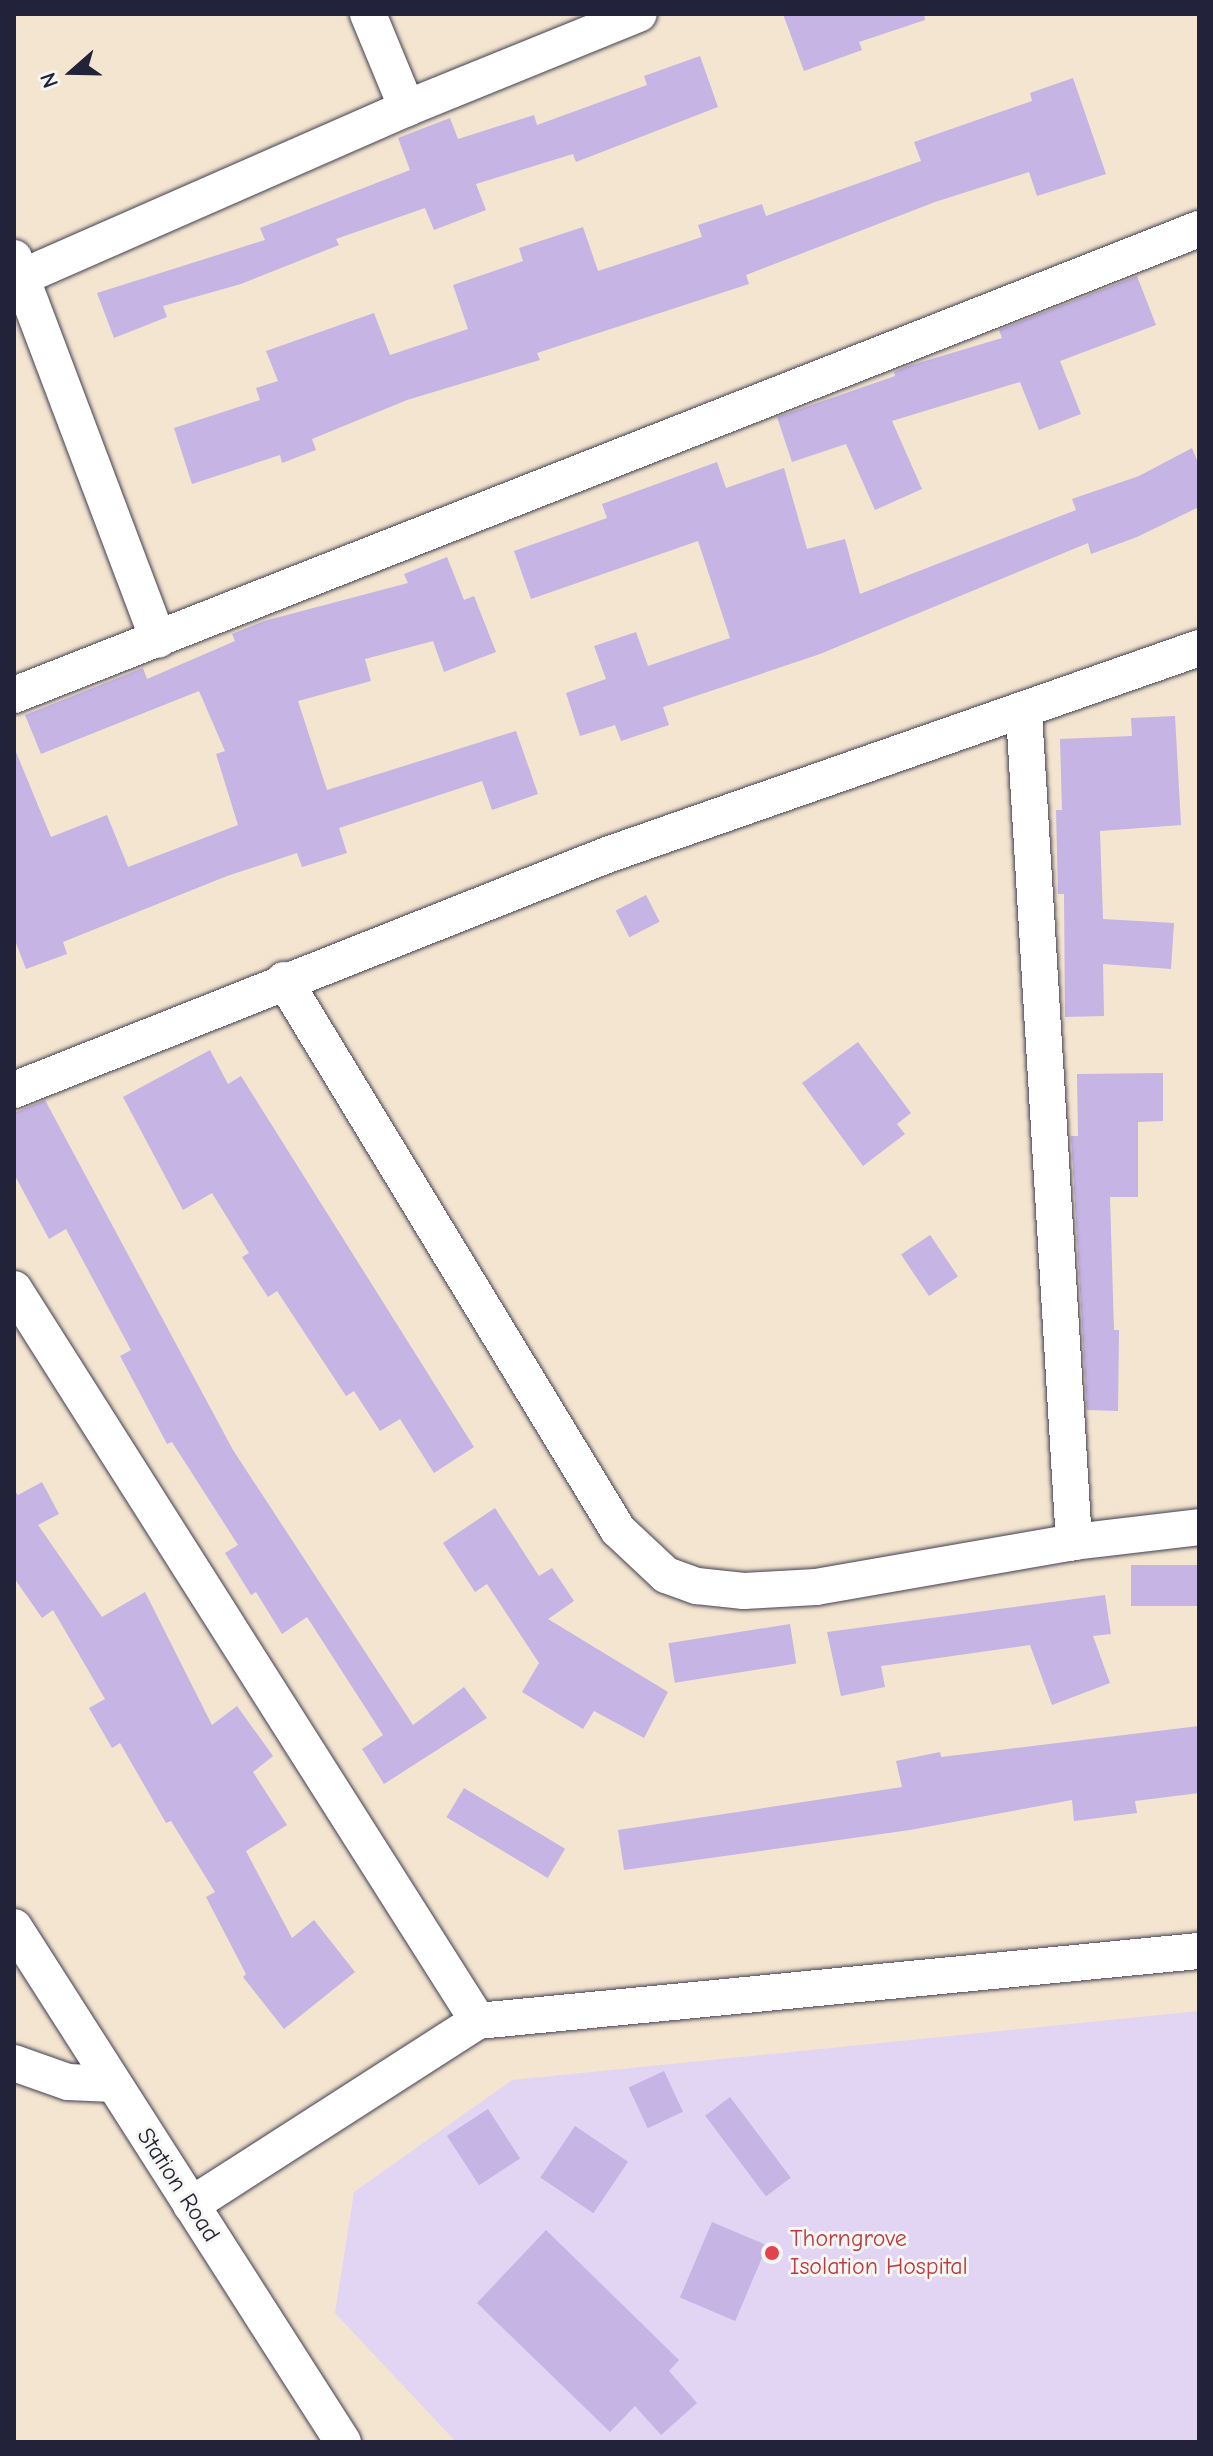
<!DOCTYPE html>
<html>
<head>
<meta charset="utf-8">
<style>
  body { margin:0 }
  #map { position:relative; width:1213px; height:2456px; overflow:hidden; background:#f4e5d0; font-family:"Comic Neue",sans-serif }
  div>[style] { position:absolute }
  .built>* { inset:0; background:#e2d4f3 }
  .building>* { inset:0; background:#c5b4e4; transform-origin:0 0 }
  .roads { filter:drop-shadow(0 0 2px #423f51) drop-shadow(0 0 2px #423f51) }
  .minor>* { height:36px; margin:-18px; padding:0 18px; transform-origin:18px; border-radius:18px; background:#fff }
  .dots>* { width:22px; height:22px; translate:-50% -50%; box-sizing:border-box; border:4px solid #f6f6f2; border-radius:50% }
  span { translate:-50% -50%; white-space:nowrap; text-align:center; line-height:1.15; -webkit-text-stroke:6px #f6f6f2; paint-order:stroke }
  .street-label { font-size:24px; color:#22223b }
  .health-label { font-size:24px; color:#be3a42 }
  .left { translate:0 -50%; text-align:left }
  .frame { position:absolute; inset:0; border:16px solid #22223b; pointer-events:none }
  .north { position:absolute; left:32px; top:32px; width:80px; height:80px; -webkit-text-stroke:6px #f6f6f2; paint-order:stroke; rotate:250deg; font-size:22px; font-weight:700; line-height:32px; text-align:center; color:#22223b }
  .north::after { content:''; display:block; margin:auto; width:28px; height:36px; background:#22223b; clip-path:polygon(50% 0,100% 100%,50% 72%,0 100%) }
</style>
</head>
<body>
<div id="map">
  <div class="built">
    <i style="clip-path:polygon(1199px 2011px,1199px 2442px,456px 2442px,335px 2313px,354px 2192px,512px 2080px)"></i>
  </div>
  <div class="building">
    <i style="clip-path:polygon(783px 14px,924px 14px,925px 20px,859px 42px,862px 50px,804px 71px)"></i>
    <i style="clip-path:polygon(700px 56px,718px 107px,576px 162px,573px 154px,476px 184px,486px 210px,434px 230px,425px 208px,336px 239px,339px 245px,241px 284px,163px 306px,167px 317px,114px 338px,97px 293px,265px 240px,260px 228px,410px 170px,398px 138px,450px 118px,458px 139px,534px 115px,537px 125px,647px 85px,644px 76px)"></i>
    <i style="clip-path:polygon(1073px 78px,1106px 174px,1037px 196px,1029px 172px,935px 202px,746px 275px,749px 284px,537px 353px,540px 360px,407px 400px,312px 439px,316px 450px,282px 463px,280px 455px,192px 484px,174px 428px,260px 400px,256px 388px,278px 381px,266px 351px,374px 313px,390px 355px,468px 329px,453px 285px,523px 261px,519px 248px,583px 227px,598px 271px,702px 237px,698px 225px,762px 204px,766px 216px,921px 161px,914px 142px,1032px 101px,1030px 93px)"></i>
    <i style="clip-path:polygon(1137px 276px,1156px 325px,1060px 361px,1081px 414px,1039px 430px,1020px 382px,892px 421px,922px 489px,875px 510px,846px 444px,792px 462px,777px 417px,895px 376px,894px 372px,905px 367px,1002px 338px,999px 330px)"></i>
    <i style="clip-path:polygon(1192px 448px,1199px 465px,1199px 507px,1137px 537px,1091px 554px,1088px 543px,820px 654px,663px 707px,669px 725px,621px 741px,615px 725px,580px 736px,566px 693px,606px 679px,594px 646px,636px 632px,648px 666px,730px 638px,698px 541px,531px 599px,514px 551px,607px 518px,602px 504px,717px 462px,726px 488px,784px 468px,807px 549px,845px 539px,860px 594px,1076px 510px,1072px 499px,1139px 476px)"></i>
    <i style="clip-path:polygon(447px 557px,464px 600px,474px 596px,496px 652px,444px 672px,433px 641px,365px 659px,371px 681px,298px 701px,327px 790px,516px 731px,538px 794px,492px 810px,482px 781px,339px 828px,347px 853px,302px 867px,297px 853px,227px 876px,63px 942px,67px 954px,26px 969px,14px 938px,14px 747px,51px 837px,107px 815px,128px 867px,238px 825px,216px 754px,225px 751px,199px 691px,41px 754px,25px 715px,143px 668px,147px 679px,235px 641px,232px 634px,264px 621px,408px 583px,404px 574px)"></i>
    <i style="clip-path:polygon(1175px 716px,1181px 825px,1100px 831px,1103px 919px,1174px 923px,1171px 969px,1103px 964px,1104px 1016px,1065px 1017px,1064px 894px,1058px 894px,1056px 810px,1062px 810px,1060px 739px,1132px 736px,1131px 718px)"></i>
    <i style="left:646px;top:895px;width:30px;height:34px;rotate:63deg"></i>
    <i style="clip-path:polygon(858px 1042px,911px 1113px,897px 1124px,905px 1134px,863px 1166px,802px 1083px)"></i>
    <i style="clip-path:polygon(210px 1050px,228px 1084px,241px 1076px,474px 1447px,434px 1473px,400px 1419px,380px 1431px,354px 1391px,346px 1396px,277px 1291px,268px 1297px,242px 1257px,249px 1253px,212px 1193px,183px 1210px,123px 1097px)"></i>
    <i style="clip-path:polygon(1163px 1073px,1163px 1121px,1138px 1122px,1138px 1197px,1110px 1197px,1114px 1330px,1119px 1330px,1118px 1411px,1087px 1410px,1071px 1136px,1078px 1136px,1077px 1074px)"></i>
    <i style="clip-path:polygon(45px 1100px,233px 1450px,413px 1725px,464px 1687px,487px 1718px,384px 1784px,362px 1749px,383px 1735px,307px 1617px,282px 1634px,256px 1592px,251px 1595px,225px 1553px,238px 1545px,172px 1442px,167px 1444px,120px 1356px,131px 1350px,66px 1229px,49px 1239px,14px 1174px,14px 1113px)"></i>
    <i style="left:930px;top:1235px;width:50px;height:35px;rotate:56deg"></i>
    <i style="clip-path:polygon(42px 1482px,59px 1514px,38px 1525px,102px 1617px,145px 1592px,212px 1725px,237px 1706px,273px 1756px,253px 1772px,287px 1825px,246px 1851px,292px 1938px,314px 1920px,355px 1972px,284px 2029px,243px 1977px,246px 1974px,206px 1897px,215px 1892px,171px 1821px,166px 1823px,120px 1743px,112px 1748px,89px 1708px,105px 1699px,53px 1610px,42px 1618px,14px 1578px,14px 1490px,18px 1495px)"></i>
    <i style="clip-path:polygon(495px 1508px,539px 1576px,552px 1568px,574px 1601px,548px 1619px,668px 1692px,644px 1738px,594px 1711px,583px 1729px,522px 1692px,539px 1663px,487px 1584px,475px 1592px,443px 1543px)"></i>
    <i style="left:1199px;top:1565px;width:41px;height:68px;rotate:90deg"></i>
    <i style="clip-path:polygon(1105px 1595px,1111px 1634px,1093px 1636px,1110px 1683px,1052px 1705px,1030px 1645px,881px 1666px,885px 1687px,841px 1696px,827px 1632px)"></i>
    <i style="left:790px;top:1624px;width:40px;height:123px;rotate:81deg"></i>
    <i style="clip-path:polygon(1199px 1726px,1199px 1793px,1135px 1801px,1137px 1813px,1074px 1821px,1072px 1800px,910px 1830px,624px 1870px,618px 1830px,902px 1787px,896px 1761px,940px 1752px,941px 1757px)"></i>
    <i style="left:464px;top:1788px;width:118px;height:34px;rotate:31deg"></i>
    <i style="left:664px;top:2071px;width:45px;height:39px;rotate:65deg"></i>
    <i style="left:730px;top:2097px;width:101px;height:31px;rotate:53deg"></i>
    <i style="left:488px;top:2109px;width:59px;height:49px;rotate:57deg"></i>
    <i style="left:575px;top:2126px;width:64px;height:62px;rotate:34deg"></i>
    <i style="left:712px;top:2222px;width:60px;height:82px;rotate:23deg"></i>
    <i style="clip-path:polygon(546px 2230px,679px 2360px,669px 2371px,697px 2403px,661px 2435px,635px 2406px,610px 2432px,477px 2303px)"></i>
  </div>
  <div class="roads">
    <div class="minor">
      <i style="left:368px;top:14px;width:102px;rotate:67.5deg"></i>
      <i style="left:14px;top:258px;width:408px;rotate:69.3deg"></i>
      <i style="left:22px;top:277px;width:420px;rotate:-23.7deg"></i>
      <i style="left:407px;top:108px;width:250px;rotate:-22.1deg"></i>
      <i style="left:14px;top:695px;width:1273px;rotate:-21.47deg"></i>
      <i style="left:1024px;top:713px;width:831px;rotate:86.55deg"></i>
      <i style="left:284px;top:980px;width:643px;rotate:58.73deg"></i>
      <i style="left:618px;top:1530px;width:66px;rotate:43.2deg"></i>
      <i style="left:666px;top:1575px;width:33px;rotate:20deg"></i>
      <i style="left:697px;top:1586px;width:47px;rotate:6.1deg"></i>
      <i style="left:744px;top:1591px;width:72px;rotate:-3.2deg"></i>
      <i style="left:816px;top:1587px;width:262px;rotate:-9.9deg"></i>
      <i style="left:1074px;top:1542px;width:126px;rotate:-6.8deg"></i>
      <i style="left:14px;top:1090px;width:638px;rotate:-21.62deg"></i>
      <i style="left:607px;top:855px;width:627px;rotate:-19.27deg"></i>
      <i style="left:14px;top:1289px;width:867px;rotate:57.63deg"></i>
      <i style="left:14px;top:1927px;width:611px;rotate:57.43deg"></i>
      <i style="left:14px;top:2063px;width:57px;rotate:19.4deg"></i>
      <i style="left:68px;top:2082px;width:45px;rotate:2.5deg"></i>
      <i style="left:191px;top:2205px;width:341px;rotate:-32.7deg"></i>
      <i style="left:478px;top:2021px;width:724px;rotate:-5.55deg"></i>
    </div>
  </div>
  <div class="dots">
    <i style="left:772px;top:2253px;background:#e0444e"></i>
  </div>
  <div class="street-label">
    <span style="left:178px;top:2185px;rotate:57deg">Station Road</span>
  </div>
  <div class="health-label">
    <span class="left" style="left:790px;top:2253px">Thorngrove<br>Isolation Hospital</span>
  </div>
  <div class="frame"></div>
  <div class="north">N</div>
</div>
</body>
</html>
